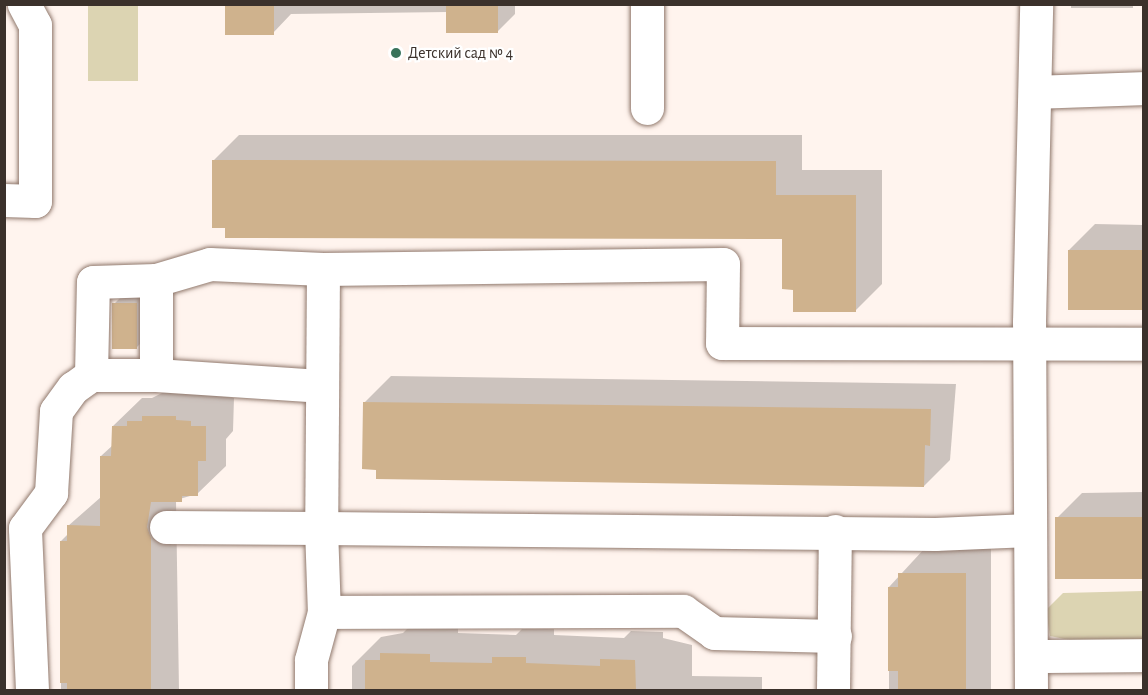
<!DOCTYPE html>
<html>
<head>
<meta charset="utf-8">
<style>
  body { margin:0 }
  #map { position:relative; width:1148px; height:695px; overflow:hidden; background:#fff4ee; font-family:"Alegreya Sans",sans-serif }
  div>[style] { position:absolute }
  .green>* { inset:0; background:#dcd4b2; transform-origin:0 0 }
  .shadow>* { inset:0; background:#0003; transform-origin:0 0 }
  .building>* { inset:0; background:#cfb28d; transform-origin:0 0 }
  .roads { filter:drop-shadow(0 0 2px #91796d) drop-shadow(0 0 2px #91796d) }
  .minor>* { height:33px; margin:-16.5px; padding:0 16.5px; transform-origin:16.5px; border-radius:16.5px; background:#fff }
  .dots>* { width:16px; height:16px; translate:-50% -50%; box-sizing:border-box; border:3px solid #fff; border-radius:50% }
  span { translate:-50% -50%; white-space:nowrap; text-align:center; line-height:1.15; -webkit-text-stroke:4.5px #fff; paint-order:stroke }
  .poi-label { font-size:16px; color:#3b312b }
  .left { translate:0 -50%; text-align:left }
  .frame { position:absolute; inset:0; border:6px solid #3b312b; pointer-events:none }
</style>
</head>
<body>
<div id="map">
  <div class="green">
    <i style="left:88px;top:5px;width:50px;height:76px"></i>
    <i style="clip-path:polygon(1143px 591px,1143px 645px,1084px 643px,1050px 636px,1046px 610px,1063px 593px)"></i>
  </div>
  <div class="shadow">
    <i style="clip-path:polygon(226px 4px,515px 4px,515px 14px,498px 31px,448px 12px,291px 14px,273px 33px)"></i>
    <i style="left:1071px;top:4px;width:62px;height:4px"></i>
    <i style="clip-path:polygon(239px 135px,802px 135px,802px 170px,882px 170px,882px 284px,856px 310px,794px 288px,784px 237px,213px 161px)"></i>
    <i style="clip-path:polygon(1095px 224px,1144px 225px,1144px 309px,1069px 309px,1069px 250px)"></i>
    <i style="clip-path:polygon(143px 297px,143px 341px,137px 347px,114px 304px,120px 298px)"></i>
    <i style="clip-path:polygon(391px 376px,956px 384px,950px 460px,924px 486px,365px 402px)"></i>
    <i style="clip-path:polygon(172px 388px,234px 398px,233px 431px,226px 439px,226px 466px,197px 494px,176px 500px,179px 690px,61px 690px,61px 541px,68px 534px,68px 526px,101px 497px,101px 456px,113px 445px,113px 426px,142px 398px,152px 398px)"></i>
    <i style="clip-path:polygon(1144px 492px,1144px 577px,1056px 577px,1056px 519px,1082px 493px)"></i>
    <i style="clip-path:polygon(925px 548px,991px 548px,991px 690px,889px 690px,889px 587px)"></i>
    <i style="clip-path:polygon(411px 625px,458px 626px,458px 633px,516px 635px,522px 629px,554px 629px,554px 635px,624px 638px,631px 631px,663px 632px,663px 638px,692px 645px,692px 676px,762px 677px,762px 689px,792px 690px,352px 690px,352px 666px,381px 637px,403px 633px)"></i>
  </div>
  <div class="building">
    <i style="left:225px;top:4px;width:49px;height:31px"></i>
    <i style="left:446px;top:4px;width:52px;height:29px"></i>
    <i style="clip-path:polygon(212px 160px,776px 161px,776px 195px,856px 195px,856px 312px,793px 312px,793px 290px,782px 289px,782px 239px,225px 238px,225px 228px,212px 228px)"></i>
    <i style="left:1068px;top:250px;width:75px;height:60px"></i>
    <i style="left:112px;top:303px;width:25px;height:46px"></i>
    <i style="clip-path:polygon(363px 402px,931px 409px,930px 446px,925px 445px,924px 487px,376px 479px,376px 470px,362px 469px)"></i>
    <i style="clip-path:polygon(142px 416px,176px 416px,176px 420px,191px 421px,191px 426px,206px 426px,206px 461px,198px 461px,198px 496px,182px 496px,182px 502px,151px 502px,147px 527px,151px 538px,151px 690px,67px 690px,67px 683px,60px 683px,60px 541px,67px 541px,67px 525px,100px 526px,100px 456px,111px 456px,112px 426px,127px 426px,127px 421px,142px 421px)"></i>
    <i style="left:1143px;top:517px;width:62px;height:88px;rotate:90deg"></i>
    <i style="clip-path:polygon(898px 573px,966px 573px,966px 690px,898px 690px,898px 671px,888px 671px,888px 587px,898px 587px)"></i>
    <i style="clip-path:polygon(380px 653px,430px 654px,430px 662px,492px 663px,492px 657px,526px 657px,526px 663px,600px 666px,600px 659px,635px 660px,636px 690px,365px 690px,365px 660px,380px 660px)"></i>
  </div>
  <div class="roads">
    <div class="minor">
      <i style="left:1035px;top:92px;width:109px;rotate:-2.1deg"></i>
      <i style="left:647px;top:108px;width:104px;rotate:-90deg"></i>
      <i style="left:4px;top:200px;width:31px;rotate:2deg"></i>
      <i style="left:35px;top:201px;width:176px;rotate:-90deg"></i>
      <i style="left:35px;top:25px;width:24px;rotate:-118deg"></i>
      <i style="left:323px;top:269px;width:259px;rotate:90.4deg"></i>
      <i style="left:321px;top:528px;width:614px;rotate:0.56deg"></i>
      <i style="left:935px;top:534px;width:94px;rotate:-2.4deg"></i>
      <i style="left:91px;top:375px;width:93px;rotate:-88.8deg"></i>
      <i style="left:93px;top:282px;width:63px;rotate:-1.8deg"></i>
      <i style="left:156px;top:375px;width:95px;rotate:-90deg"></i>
      <i style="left:156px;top:280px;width:56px;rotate:-16.5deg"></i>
      <i style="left:210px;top:264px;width:113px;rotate:2.5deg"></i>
      <i style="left:323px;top:269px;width:400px;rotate:-0.7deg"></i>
      <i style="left:723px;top:264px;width:79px;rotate:90.7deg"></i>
      <i style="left:722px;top:343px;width:422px;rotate:0.1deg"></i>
      <i style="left:166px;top:527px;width:155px;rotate:0.4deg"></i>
      <i style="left:321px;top:528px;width:84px;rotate:88deg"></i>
      <i style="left:324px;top:612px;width:50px;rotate:105.2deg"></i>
      <i style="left:311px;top:660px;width:30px;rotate:90deg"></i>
      <i style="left:324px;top:612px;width:359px;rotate:-0.2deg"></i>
      <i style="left:683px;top:611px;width:38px;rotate:35deg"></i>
      <i style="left:714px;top:633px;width:121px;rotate:1.4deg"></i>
      <i style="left:1033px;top:656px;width:111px;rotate:-0.5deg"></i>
      <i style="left:32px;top:690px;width:162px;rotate:-92.5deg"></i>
      <i style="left:25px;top:528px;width:44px;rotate:-53.4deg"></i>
      <i style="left:51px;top:493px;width:82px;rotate:-86.5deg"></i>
      <i style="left:56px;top:411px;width:29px;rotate:-54deg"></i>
      <i style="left:73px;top:388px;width:22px;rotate:-36deg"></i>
      <i style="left:91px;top:375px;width:65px"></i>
      <i style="left:156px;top:375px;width:164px;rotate:3.8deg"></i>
      <i style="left:833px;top:690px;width:159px;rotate:-89.3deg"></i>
      <i style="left:1031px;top:690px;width:368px;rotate:-90.3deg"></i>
      <i style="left:1029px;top:322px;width:318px;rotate:-88.7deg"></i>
    </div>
  </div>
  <div class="dots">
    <i style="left:396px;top:53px;background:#39735b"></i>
  </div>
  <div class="poi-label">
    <span class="left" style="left:408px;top:53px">Детский сад № 4</span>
  </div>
  <div class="frame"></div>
</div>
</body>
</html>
